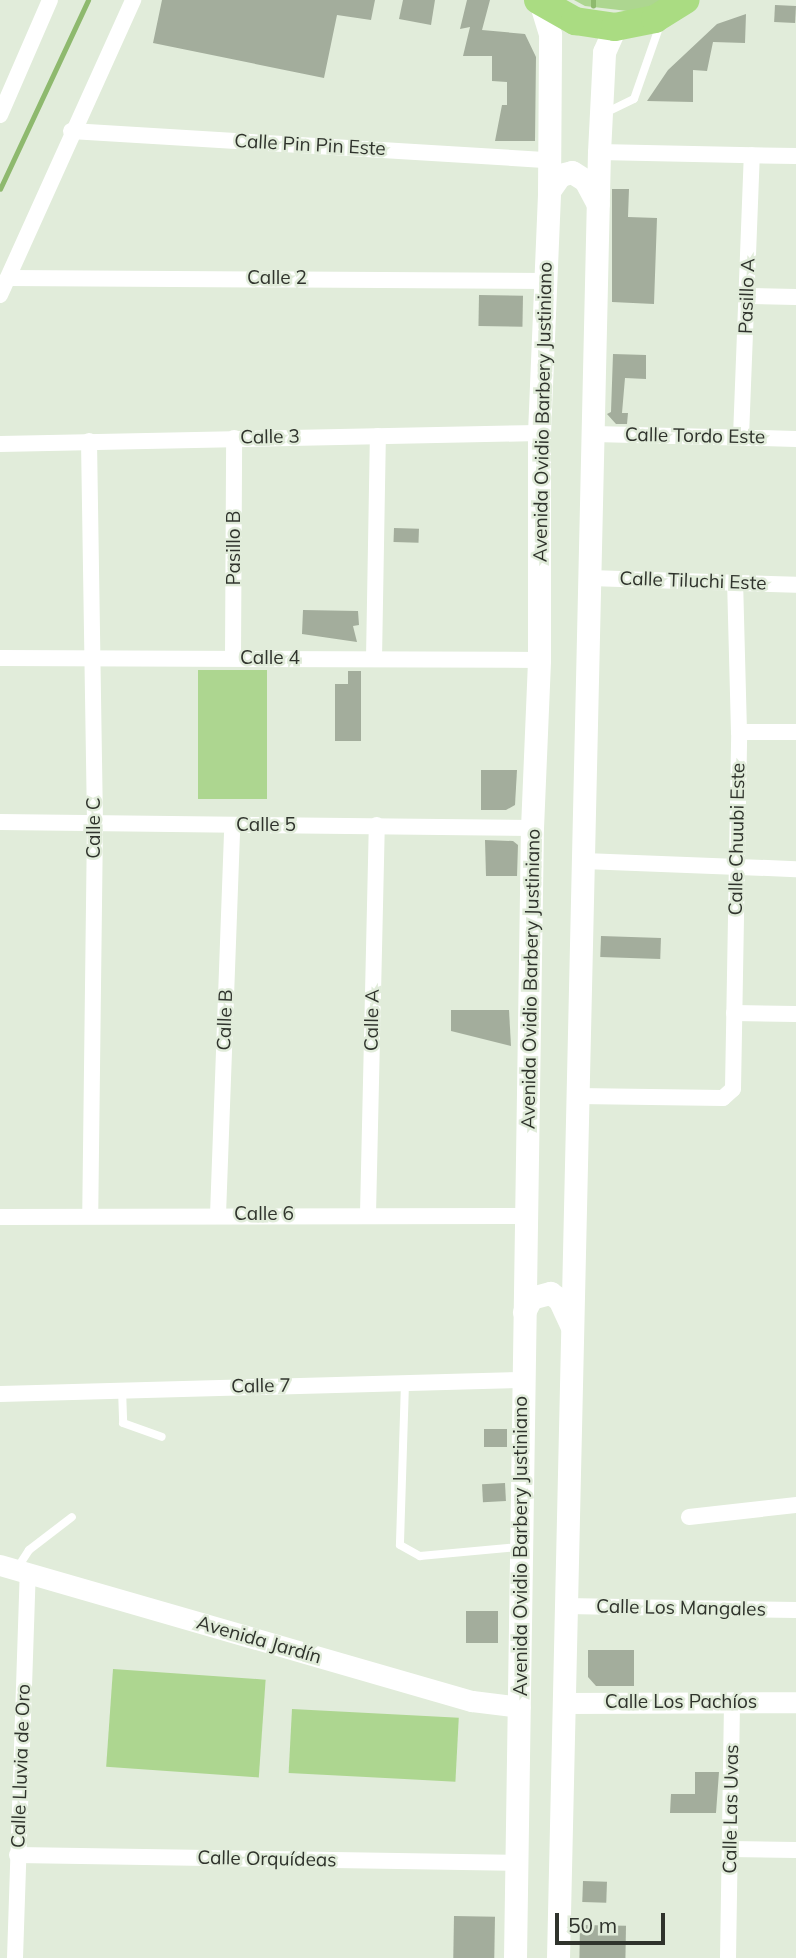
<!DOCTYPE html>
<html>
<head>
<meta charset="utf-8">
<style>
  body { margin:0 }
  #map { position:relative; width:796px; height:1958px; overflow:hidden; background:#e1ecda; font-family:Mulish,sans-serif }
  div>[style] { position:absolute }
  .green>* { inset:0; background:#add690; transform-origin:0 0 }
  .stream>* { height:4.5px; margin:-2.25px; padding:0 2.25px; transform-origin:2.25px; border-radius:2.25px; background:#8eb96e }
  .building>* { inset:0; background:#a3ad9c; transform-origin:0 0 }
  .service>* { height:8px; margin:-4px; padding:0 4px; transform-origin:4px; border-radius:4px; background:#fff }
  .minor>* { height:16px; margin:-8px; padding:0 8px; transform-origin:8px; border-radius:8px; background:#fff }
  .tertiary>* { height:21px; margin:-10.5px; padding:0 10.5px; transform-origin:10.5px; border-radius:10.5px; background:#fff }
  .secondary>* { height:23px; margin:-11.5px; padding:0 11.5px; transform-origin:11.5px; border-radius:11.5px; background:#fff }
  .trunk>* { height:28px; margin:-14px; padding:0 14px; transform-origin:14px; border-radius:14px; background:#aadc82 }
  span { translate:-50% -50%; white-space:nowrap; text-align:center; line-height:1.15; -webkit-text-stroke:5px #e1ecda; paint-order:stroke }
  .street-label { font-size:19px; color:#2f332c }
  .scale { position:absolute; left:555px; top:1913px; width:110px; height:32px; box-sizing:border-box; border:4px solid #2f332c; border-top:0; padding-left:9px; font-size:21px; line-height:24px; white-space:nowrap; color:#2f332c; -webkit-text-stroke:5px #e1ecda; paint-order:stroke }
</style>
</head>
<body>
<div id="map">
  <div class="green">
    <i style="clip-path:polygon(574px 0,665px 0,636px 12px,585px 6px)"></i>
    <i style="left:198px;top:670px;width:69px;height:129px"></i>
    <i style="left:113px;top:1669px;width:153px;height:98px;rotate:4deg"></i>
    <i style="left:292px;top:1709px;width:167px;height:64px;rotate:3deg"></i>
  </div>
  <div class="stream">
    <i style="left:593px;top:6px;width:6px;rotate:-90deg"></i>
    <i style="left:0;top:189px;width:208px;rotate:-65deg"></i>
  </div>
  <div class="building">
    <i style="clip-path:polygon(162px 0,375px 0,371px 20px,337px 15px,324px 78px,153px 43px)"></i>
    <i style="clip-path:polygon(403px 0,435px 0,431px 25px,399px 19px)"></i>
    <i style="clip-path:polygon(467px 0,490px 0,482px 30px,525px 34px,536px 57px,535px 141px,495px 141px,502px 105px,507px 105px,507px 82px,492px 81px,492px 56px,463px 56px,470px 27px,460px 29px)"></i>
    <i style="left:775px;top:5px;width:21px;height:17px;rotate:3deg"></i>
    <i style="clip-path:polygon(746px 14px,745px 43px,713px 42px,707px 71px,693px 70px,693px 102px,647px 101px,668px 70px,717px 24px)"></i>
    <i style="clip-path:polygon(612px 189px,629px 189px,628px 217px,657px 218px,654px 304px,612px 302px)"></i>
    <i style="left:479px;top:295px;width:44px;height:31px;rotate:1deg"></i>
    <i style="clip-path:polygon(613px 354px,646px 355px,646px 379px,625px 378px,622px 413px,628px 413px,627px 424px,616px 424px,607px 414px,611px 412px)"></i>
    <i style="left:394px;top:528px;width:25px;height:14px;rotate:2deg"></i>
    <i style="clip-path:polygon(303px 610px,358px 611px,359px 625px,353px 626px,357px 642px,302px 634px)"></i>
    <i style="clip-path:polygon(348px 671px,361px 671px,361px 741px,335px 741px,335px 684px,348px 684px)"></i>
    <i style="clip-path:polygon(481px 770px,517px 770px,515px 805px,506px 810px,481px 810px)"></i>
    <i style="clip-path:polygon(485px 840px,513px 841px,518px 845px,517px 876px,486px 876px)"></i>
    <i style="left:601px;top:936px;width:60px;height:21px;rotate:2deg"></i>
    <i style="clip-path:polygon(451px 1010px,509px 1010px,511px 1046px,451px 1031px)"></i>
    <i style="left:484px;top:1429px;width:23px;height:18px"></i>
    <i style="left:505px;top:1483px;width:18px;height:23px;rotate:87deg"></i>
    <i style="left:466px;top:1611px;width:32px;height:32px"></i>
    <i style="clip-path:polygon(588px 1650px,634px 1650px,634px 1686px,596px 1686px,588px 1677px)"></i>
    <i style="clip-path:polygon(695px 1772px,719px 1772px,716px 1813px,670px 1813px,671px 1794px,695px 1794px)"></i>
    <i style="left:583px;top:1881px;width:24px;height:21px;rotate:2deg"></i>
    <i style="left:454px;top:1916px;width:41px;height:42px;rotate:1deg"></i>
    <i style="left:580px;top:1925px;width:46px;height:33px;rotate:1deg"></i>
  </div>
  <div class="service">
    <i style="left:603px;top:114px;width:34px;rotate:-26deg"></i>
    <i style="left:634px;top:99px;width:82px;rotate:-70.7deg"></i>
    <i style="left:405px;top:1383px;width:162px;rotate:91.8deg"></i>
    <i style="left:400px;top:1545px;width:23px;rotate:29deg"></i>
    <i style="left:420px;top:1556px;width:98px;rotate:-5.2deg"></i>
    <i style="left:122px;top:1389px;width:34px;rotate:88deg"></i>
    <i style="left:123px;top:1423px;width:41px;rotate:19.7deg"></i>
    <i style="left:18px;top:1567px;width:20px;rotate:-57deg"></i>
    <i style="left:29px;top:1550px;width:54px;rotate:-37.5deg"></i>
  </div>
  <div class="minor">
    <i style="left:0;top:115px;width:125px;rotate:-66.5deg"></i>
    <i style="left:71px;top:131px;width:478px;rotate:3.5deg"></i>
    <i style="left:599px;top:152px;width:197px;rotate:1.2deg"></i>
    <i style="left:8px;top:278px;width:538px;rotate:0.32deg"></i>
    <i style="left:0;top:295px;width:324px;rotate:-65.7deg"></i>
    <i style="left:747px;top:296px;width:49px;rotate:1.2deg"></i>
    <i style="left:594px;top:434px;width:202px;rotate:1.4deg"></i>
    <i style="left:741px;top:437px;width:282px;rotate:-87.8deg"></i>
    <i style="left:89px;top:441px;width:382px;rotate:89.1deg"></i>
    <i style="left:95px;top:823px;width:391px;rotate:90.7deg"></i>
    <i style="left:0;top:444px;width:539px;rotate:-1.17deg"></i>
    <i style="left:590px;top:578px;width:206px;rotate:1.9deg"></i>
    <i style="left:0;top:658px;width:539px;rotate:0.21deg"></i>
    <i style="left:233px;top:658px;width:220px;rotate:-89.7deg"></i>
    <i style="left:374px;top:659px;width:223px;rotate:-89deg"></i>
    <i style="left:739px;top:732px;width:57px"></i>
    <i style="left:0;top:822px;width:532px;rotate:0.65deg"></i>
    <i style="left:584px;top:861px;width:212px;rotate:2.2deg"></i>
    <i style="left:734px;top:1013px;width:62px;rotate:0.9deg"></i>
    <i style="left:578px;top:1096px;width:145px;rotate:0.8deg"></i>
    <i style="left:723px;top:1098px;width:13px;rotate:-42deg"></i>
    <i style="left:733px;top:1089px;width:357px;rotate:-89deg"></i>
    <i style="left:739px;top:732px;width:149px;rotate:-91.5deg"></i>
    <i style="left:368px;top:1214px;width:389px;rotate:-88.7deg"></i>
    <i style="left:218px;top:1215px;width:390px;rotate:-87.9deg"></i>
    <i style="left:0;top:1217px;width:528px;rotate:-0.11deg"></i>
    <i style="left:0;top:1394px;width:522px;rotate:-1.54deg"></i>
    <i style="left:689px;top:1517px;width:108px;rotate:-6.4deg"></i>
    <i style="left:566px;top:1606px;width:230px;rotate:1deg"></i>
    <i style="left:730px;top:1849px;width:66px;rotate:0.9deg"></i>
    <i style="left:17px;top:1855px;width:499px;rotate:0.9deg"></i>
    <i style="left:15px;top:1958px;width:385px;rotate:-88.1deg"></i>
    <i style="left:728px;top:1958px;width:256px;rotate:-89.1deg"></i>
  </div>
  <div class="tertiary">
    <i style="left:0;top:1565px;width:491px;rotate:16.1deg"></i>
    <i style="left:472px;top:1701px;width:48px;rotate:7.1deg"></i>
    <i style="left:566px;top:1703px;width:230px;rotate:-0.2deg"></i>
  </div>
  <div class="secondary">
    <i style="left:549px;top:191px;width:19px;rotate:-55deg"></i>
    <i style="left:560px;top:175px;width:12px;rotate:-14deg"></i>
    <i style="left:572px;top:172px;width:15px;rotate:32deg"></i>
    <i style="left:585px;top:180px;width:27px;rotate:62deg"></i>
    <i style="left:524px;top:1312px;width:16px;rotate:-63deg"></i>
    <i style="left:531px;top:1298px;width:20px;rotate:-15deg"></i>
    <i style="left:550px;top:1293px;width:11px;rotate:34deg"></i>
    <i style="left:559px;top:1299px;width:29px;rotate:65deg"></i>
    <i style="left:515px;top:1958px;width:1130px;rotate:-89.14deg"></i>
    <i style="left:532px;top:828px;width:168px;rotate:-87.6deg"></i>
    <i style="left:539px;top:660px;width:227px;rotate:-90deg"></i>
    <i style="left:539px;top:433px;width:242px;rotate:-87.6deg"></i>
    <i style="left:549px;top:191px;width:157px;rotate:-89.6deg"></i>
    <i style="left:550px;top:34px;width:34px;rotate:-107deg"></i>
    <i style="left:558px;top:1958px;width:1806px;rotate:-88.7deg"></i>
    <i style="left:599px;top:152px;width:100px;rotate:-87.1deg"></i>
    <i style="left:604px;top:52px;width:27px;rotate:-66deg"></i>
  </div>
  <div class="trunk">
    <i style="left:538px;top:0;width:43px;rotate:29.6deg"></i>
    <i style="left:575px;top:21px;width:40px;rotate:8.5deg"></i>
    <i style="left:615px;top:27px;width:41px;rotate:-11.3deg"></i>
    <i style="left:655px;top:19px;width:36px;rotate:-32deg"></i>
  </div>
  <div class="street-label">
    <span style="left:310px;top:145px;rotate:3deg">Calle Pin Pin Este</span>
    <span style="left:277px;top:278px">Calle 2</span>
    <span style="left:747px;top:296px;rotate:-88deg">Pasillo A</span>
    <span style="left:543px;top:412px;rotate:-89deg">Avenida Ovidio Barbery Justiniano</span>
    <span style="left:695px;top:436px;rotate:1deg">Calle Tordo Este</span>
    <span style="left:270px;top:437px;rotate:-1deg">Calle 3</span>
    <span style="left:234px;top:548px;rotate:-90deg">Pasillo B</span>
    <span style="left:693px;top:581px;rotate:2deg">Calle Tiluchi Este</span>
    <span style="left:270px;top:658px">Calle 4</span>
    <span style="left:266px;top:825px">Calle 5</span>
    <span style="left:94px;top:828px;rotate:-90deg">Calle C</span>
    <span style="left:737px;top:839px;rotate:-89deg">Calle Chuubi Este</span>
    <span style="left:531px;top:979px;rotate:-89deg">Avenida Ovidio Barbery Justiniano</span>
    <span style="left:225px;top:1020px;rotate:-88deg">Calle B</span>
    <span style="left:372px;top:1020px;rotate:-89deg">Calle A</span>
    <span style="left:264px;top:1214px">Calle 6</span>
    <span style="left:261px;top:1386px;rotate:-1deg">Calle 7</span>
    <span style="left:521px;top:1546px;rotate:-90deg">Avenida Ovidio Barbery Justiniano</span>
    <span style="left:681px;top:1608px;rotate:1deg">Calle Los Mangales</span>
    <span style="left:259px;top:1640px;rotate:16deg">Avenida Jardín</span>
    <span style="left:681px;top:1702px">Calle Los Pachíos</span>
    <span style="left:21px;top:1766px;rotate:-88deg">Calle Lluvia de Oro</span>
    <span style="left:731px;top:1809px;rotate:-89deg">Calle Las Uvas</span>
    <span style="left:267px;top:1859px;rotate:1deg">Calle Orquídeas</span>
  </div>
  <div class="scale">50 m</div>
</div>
</body>
</html>
